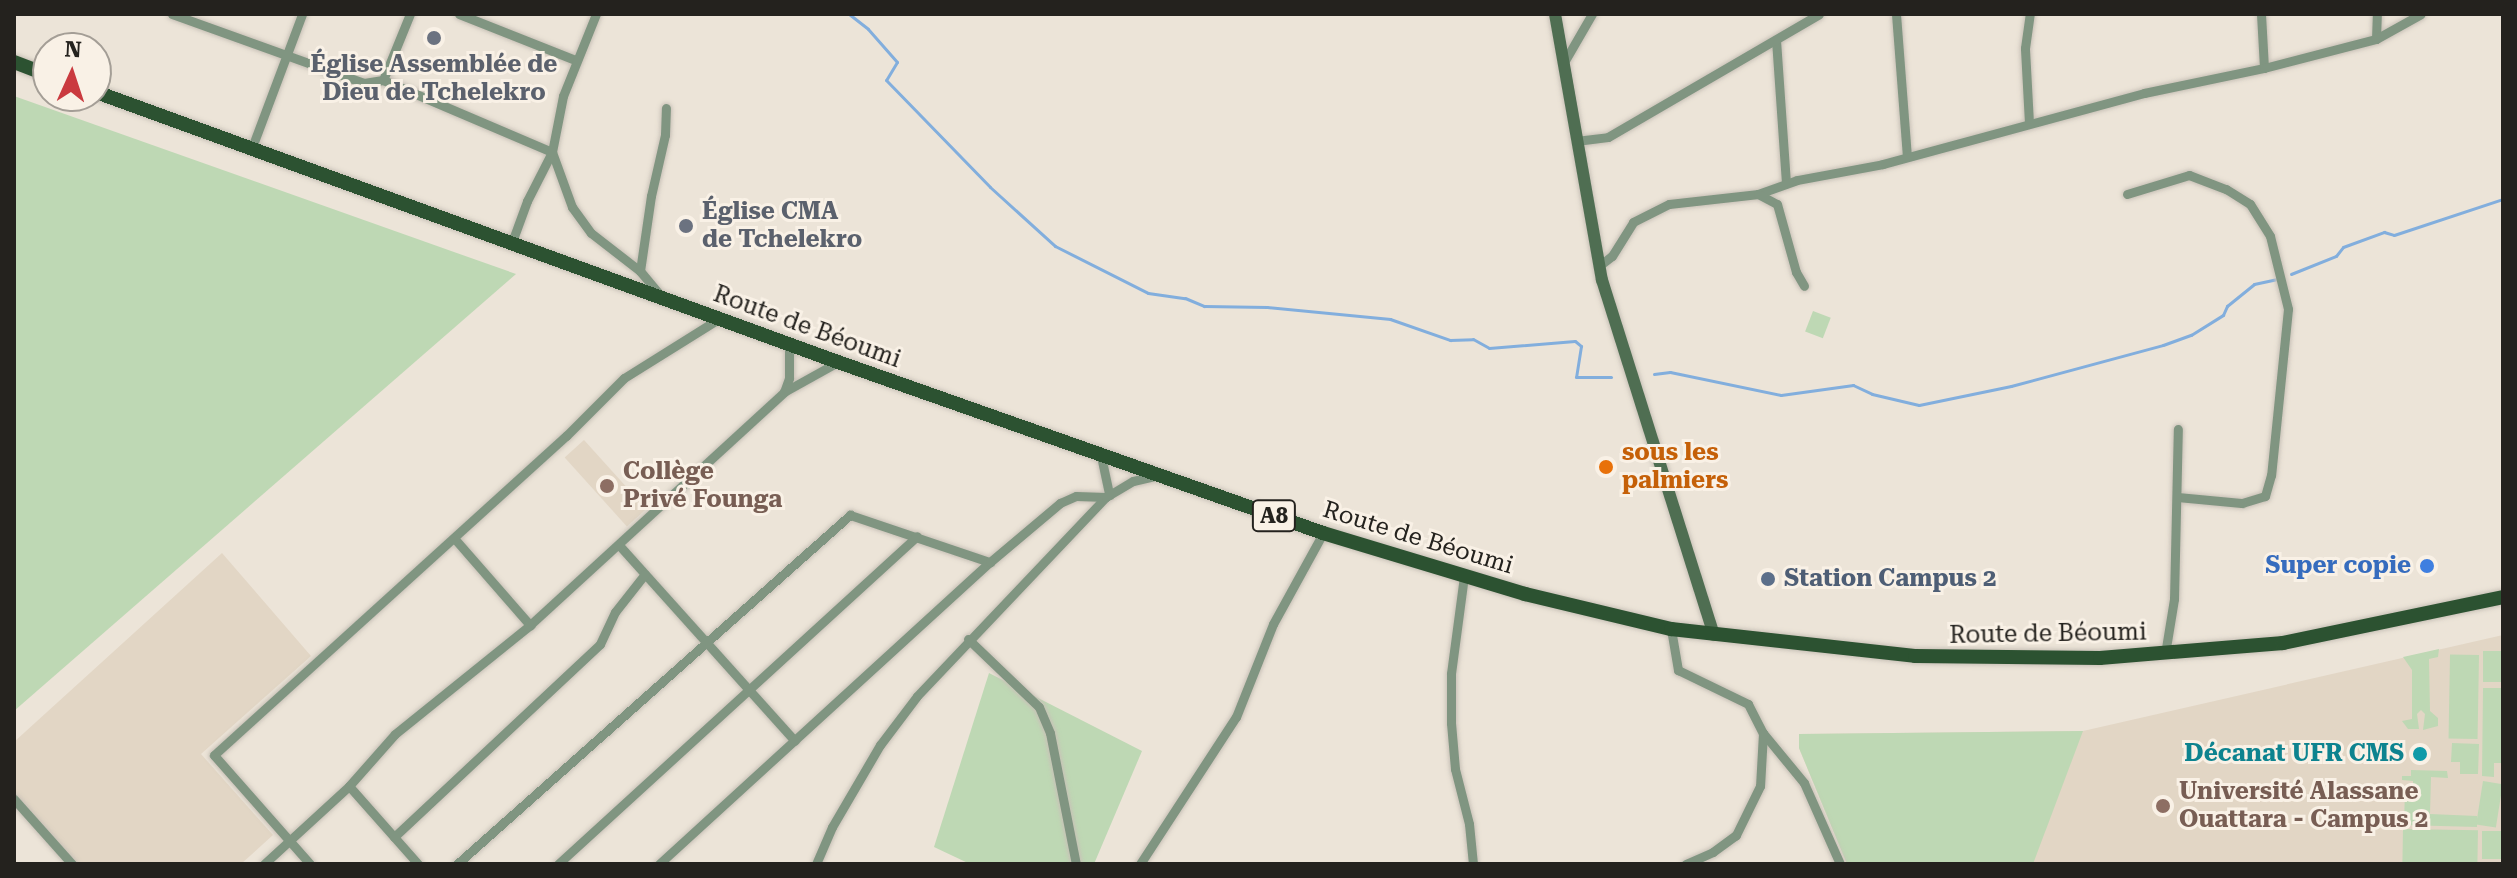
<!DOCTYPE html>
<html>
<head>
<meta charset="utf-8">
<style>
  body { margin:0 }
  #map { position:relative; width:2517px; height:878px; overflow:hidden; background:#ece4d8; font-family:"Roboto Serif",serif }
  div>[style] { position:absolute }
  .built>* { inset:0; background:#e2d6c5; transform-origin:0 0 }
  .green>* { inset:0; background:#bed8b4; transform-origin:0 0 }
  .stream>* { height:3px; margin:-1.5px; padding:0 1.5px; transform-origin:1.5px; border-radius:1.5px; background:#82aedd }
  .roads { filter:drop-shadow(0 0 2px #c8c1b7) drop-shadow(0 0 2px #c8c1b7) }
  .street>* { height:9px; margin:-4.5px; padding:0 4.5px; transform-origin:4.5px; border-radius:4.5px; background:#809581 }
  .secondary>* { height:12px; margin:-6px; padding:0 6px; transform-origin:6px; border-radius:6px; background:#4f6e52 }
  .primary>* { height:14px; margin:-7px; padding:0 7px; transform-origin:7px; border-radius:7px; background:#2c5231 }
  .dots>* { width:22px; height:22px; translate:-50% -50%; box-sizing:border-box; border:4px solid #f9f1e6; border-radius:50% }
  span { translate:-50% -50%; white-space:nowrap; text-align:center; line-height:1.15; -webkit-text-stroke:6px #f9f1e6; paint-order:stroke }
  .shield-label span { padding:2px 6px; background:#f9f1e6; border:2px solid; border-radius:6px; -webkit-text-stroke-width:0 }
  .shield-label { font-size:22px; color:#24221e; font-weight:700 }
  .worship-label { font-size:24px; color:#5b616d; font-weight:700 }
  .left { translate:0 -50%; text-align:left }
  .street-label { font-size:24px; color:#24221e }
  .food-label { font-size:24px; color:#c56008; font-weight:700 }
  .education-label { font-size:24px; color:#785e54; font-weight:700 }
  .shop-label { font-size:24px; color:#366cbe; font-weight:700 }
  .right { translate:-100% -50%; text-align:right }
  .service-label { font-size:24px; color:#4e5e75; font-weight:700 }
  .culture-label { font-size:24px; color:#0d838f; font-weight:700 }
  .frame { position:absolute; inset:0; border:16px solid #24221e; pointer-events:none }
  .north { position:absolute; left:32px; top:32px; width:80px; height:80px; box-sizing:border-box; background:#f9f1e6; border:2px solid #a49e96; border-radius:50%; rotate:3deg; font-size:22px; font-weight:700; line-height:32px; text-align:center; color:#24221e }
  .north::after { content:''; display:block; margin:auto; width:28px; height:36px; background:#ca3a3f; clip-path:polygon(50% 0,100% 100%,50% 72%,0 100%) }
</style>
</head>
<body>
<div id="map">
  <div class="built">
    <i style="left:584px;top:440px;width:93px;height:26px;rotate:48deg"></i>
    <i style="clip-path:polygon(222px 553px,311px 656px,201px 754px,273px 835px,241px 864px,77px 864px,14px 793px,14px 742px)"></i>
    <i style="clip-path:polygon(2503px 635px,2503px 864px,1847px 864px,1799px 748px,1799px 734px,2083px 731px)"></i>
  </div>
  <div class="green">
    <i style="clip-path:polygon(14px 96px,516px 274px,14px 711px)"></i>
    <i style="left:1813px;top:311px;width:19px;height:22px;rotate:21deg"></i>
    <i style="clip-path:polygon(2439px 649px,2438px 657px,2429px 659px,2430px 711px,2438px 718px,2438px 726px,2423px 730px,2425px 714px,2421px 710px,2417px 714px,2419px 729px,2408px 729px,2402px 721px,2412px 719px,2412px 670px,2403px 657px)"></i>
    <i style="left:2503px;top:651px;width:31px;height:20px;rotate:90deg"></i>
    <i style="left:2479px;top:655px;width:84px;height:29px;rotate:91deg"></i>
    <i style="clip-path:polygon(989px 673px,1142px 751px,1094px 864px,970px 864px,934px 847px)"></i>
    <i style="clip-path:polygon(2483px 688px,2503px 688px,2503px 763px,2494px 763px,2494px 777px,2482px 776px)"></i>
    <i style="clip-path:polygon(2083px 731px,2033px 864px,1847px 864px,1799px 748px,1799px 734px)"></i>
    <i style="clip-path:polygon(2452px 743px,2479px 744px,2478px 774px,2460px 774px,2460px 762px,2451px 762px)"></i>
    <i style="clip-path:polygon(2411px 770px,2447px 771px,2448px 778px,2431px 777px,2430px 814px,2477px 816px,2477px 827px,2404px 825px,2405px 788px,2413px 788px,2413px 781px,2402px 780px,2402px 776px,2411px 776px)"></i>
    <i style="left:2483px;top:781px;width:20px;height:44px;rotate:9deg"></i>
    <i style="left:2403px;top:829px;width:75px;height:35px;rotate:1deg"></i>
    <i style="left:2482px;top:831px;width:21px;height:28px"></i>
  </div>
  <div class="stream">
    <i style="left:849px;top:14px;width:24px;rotate:38deg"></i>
    <i style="left:868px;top:29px;width:44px;rotate:48.7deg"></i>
    <i style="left:897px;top:62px;width:21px;rotate:121deg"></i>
    <i style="left:886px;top:80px;width:149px;rotate:45.8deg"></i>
    <i style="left:990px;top:187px;width:88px;rotate:42.2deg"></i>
    <i style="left:1055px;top:246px;width:104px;rotate:26.8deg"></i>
    <i style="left:1148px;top:293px;width:37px;rotate:8deg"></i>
    <i style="left:1185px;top:298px;width:21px;rotate:23deg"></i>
    <i style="left:1204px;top:306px;width:63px;rotate:0.9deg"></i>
    <i style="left:1267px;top:307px;width:124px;rotate:5.6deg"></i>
    <i style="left:1390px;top:319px;width:64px;rotate:19.3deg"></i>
    <i style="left:1450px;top:340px;width:23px;rotate:-2deg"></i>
    <i style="left:1473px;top:339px;width:18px;rotate:29deg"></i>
    <i style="left:1489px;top:348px;width:86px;rotate:-4.7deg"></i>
    <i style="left:1575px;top:341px;width:8px;rotate:40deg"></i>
    <i style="left:1581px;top:346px;width:31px;rotate:99deg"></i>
    <i style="left:1576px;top:377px;width:35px"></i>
    <i style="left:2291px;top:274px;width:48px;rotate:-21.8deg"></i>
    <i style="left:2336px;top:256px;width:11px;rotate:-52deg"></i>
    <i style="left:2343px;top:247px;width:44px;rotate:-20.1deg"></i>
    <i style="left:2384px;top:232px;width:10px;rotate:17deg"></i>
    <i style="left:2394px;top:235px;width:115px;rotate:-18.3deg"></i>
    <i style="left:1654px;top:374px;width:16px;rotate:-7deg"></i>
    <i style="left:1670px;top:372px;width:113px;rotate:11.7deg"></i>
    <i style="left:1781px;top:395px;width:73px;rotate:-7.9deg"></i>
    <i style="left:1853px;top:385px;width:21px;rotate:25deg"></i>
    <i style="left:1872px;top:394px;width:48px;rotate:13.2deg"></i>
    <i style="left:1919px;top:405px;width:94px;rotate:-11.7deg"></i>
    <i style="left:2011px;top:386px;width:157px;rotate:-15.1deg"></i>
    <i style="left:2163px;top:345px;width:30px;rotate:-20deg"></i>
    <i style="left:2191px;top:335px;width:38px;rotate:-32deg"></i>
    <i style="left:2223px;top:315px;width:10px;rotate:-66deg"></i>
    <i style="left:2227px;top:306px;width:35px;rotate:-39deg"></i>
    <i style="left:2254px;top:284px;width:25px;rotate:-12deg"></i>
  </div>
  <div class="roads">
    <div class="street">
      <i style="left:172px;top:14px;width:204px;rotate:19.8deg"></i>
      <i style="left:364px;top:83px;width:19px;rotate:-9deg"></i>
      <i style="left:383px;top:80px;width:184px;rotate:23.1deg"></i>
      <i style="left:552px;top:152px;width:59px;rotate:70deg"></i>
      <i style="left:572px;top:207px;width:32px;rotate:54deg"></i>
      <i style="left:591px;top:233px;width:62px;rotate:37.8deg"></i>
      <i style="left:640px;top:271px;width:34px;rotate:50deg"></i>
      <i style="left:459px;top:14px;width:125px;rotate:21.6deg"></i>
      <i style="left:1896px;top:14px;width:142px;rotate:85.6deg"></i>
      <i style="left:2261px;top:14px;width:54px;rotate:86.8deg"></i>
      <i style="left:2376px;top:39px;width:25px;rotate:-88deg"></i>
      <i style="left:1776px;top:40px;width:144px;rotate:86deg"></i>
      <i style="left:1563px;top:64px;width:58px;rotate:-59.9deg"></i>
      <i style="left:383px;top:80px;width:71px;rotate:-67.8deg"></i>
      <i style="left:2029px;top:123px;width:75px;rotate:-93.1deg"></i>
      <i style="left:2025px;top:48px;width:34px;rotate:-82deg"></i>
      <i style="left:1576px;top:141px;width:32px;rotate:-7deg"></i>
      <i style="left:1608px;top:137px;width:244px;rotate:-30.2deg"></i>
      <i style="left:251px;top:150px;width:145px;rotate:-69.4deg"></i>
      <i style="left:1758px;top:194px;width:41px;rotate:-19.7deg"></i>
      <i style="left:1797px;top:180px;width:87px;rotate:-10.5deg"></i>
      <i style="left:1883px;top:164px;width:270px;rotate:-15.2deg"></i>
      <i style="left:2144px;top:93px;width:123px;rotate:-11.8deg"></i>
      <i style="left:2264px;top:68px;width:116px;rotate:-14.5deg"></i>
      <i style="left:2376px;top:39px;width:51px;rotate:-29.1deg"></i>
      <i style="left:2127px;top:194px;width:65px;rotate:-17deg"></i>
      <i style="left:2189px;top:175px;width:40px;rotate:21deg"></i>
      <i style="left:2226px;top:189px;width:28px;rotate:32deg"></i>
      <i style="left:2250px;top:204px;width:38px;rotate:58deg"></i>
      <i style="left:2270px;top:236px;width:75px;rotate:76.1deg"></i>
      <i style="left:2288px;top:309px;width:167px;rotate:95.8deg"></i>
      <i style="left:2271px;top:475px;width:22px;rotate:106deg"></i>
      <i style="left:2265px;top:496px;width:24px;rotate:163deg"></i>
      <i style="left:2242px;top:503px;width:63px;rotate:-174.6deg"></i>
      <i style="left:512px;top:242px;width:44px;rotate:-69.9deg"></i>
      <i style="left:527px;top:201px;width:55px;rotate:-63deg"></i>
      <i style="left:552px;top:152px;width:57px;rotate:-78.9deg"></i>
      <i style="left:563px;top:96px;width:88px;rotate:-68.1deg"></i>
      <i style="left:1599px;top:266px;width:16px;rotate:-38deg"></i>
      <i style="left:1612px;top:256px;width:40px;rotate:-58deg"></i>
      <i style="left:1633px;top:222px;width:40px;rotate:-26.6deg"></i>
      <i style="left:1669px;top:204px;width:90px;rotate:-6.4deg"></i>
      <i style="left:1758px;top:194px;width:21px;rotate:28deg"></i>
      <i style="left:1777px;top:204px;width:71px;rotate:74.4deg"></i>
      <i style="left:1796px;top:272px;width:16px;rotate:60deg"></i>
      <i style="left:640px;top:271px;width:76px;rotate:-81.7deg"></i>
      <i style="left:651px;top:196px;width:63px;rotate:-77.1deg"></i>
      <i style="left:665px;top:135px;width:27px;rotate:-88deg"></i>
      <i style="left:784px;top:392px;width:15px;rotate:-70deg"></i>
      <i style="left:789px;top:378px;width:33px;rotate:-90deg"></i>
      <i style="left:1101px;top:456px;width:40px;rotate:78deg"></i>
      <i style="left:454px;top:538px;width:116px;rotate:48.9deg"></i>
      <i style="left:619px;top:545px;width:263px;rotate:48.1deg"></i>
      <i style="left:1464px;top:576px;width:99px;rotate:97.6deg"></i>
      <i style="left:1451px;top:674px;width:49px;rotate:90deg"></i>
      <i style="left:1451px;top:723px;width:46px;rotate:85deg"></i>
      <i style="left:1455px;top:769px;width:57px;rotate:75.7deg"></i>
      <i style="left:1469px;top:824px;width:40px;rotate:84.3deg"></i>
      <i style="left:1671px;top:629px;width:42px;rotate:80.3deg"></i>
      <i style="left:1678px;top:670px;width:78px;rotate:25.9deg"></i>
      <i style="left:1748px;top:704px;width:33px;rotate:63deg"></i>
      <i style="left:1763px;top:733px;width:53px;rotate:93.2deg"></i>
      <i style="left:1760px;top:786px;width:55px;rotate:116.1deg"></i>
      <i style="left:1736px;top:835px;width:29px;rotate:144deg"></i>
      <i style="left:1713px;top:852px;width:30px;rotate:156deg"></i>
      <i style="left:968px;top:639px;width:98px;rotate:43.8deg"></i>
      <i style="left:1039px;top:707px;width:28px;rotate:67deg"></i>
      <i style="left:1050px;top:733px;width:134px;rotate:78.8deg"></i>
      <i style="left:2165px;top:654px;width:56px;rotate:-80.7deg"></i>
      <i style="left:2174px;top:599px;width:170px;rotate:-88.7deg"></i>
      <i style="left:1763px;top:733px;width:65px;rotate:50.6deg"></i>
      <i style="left:1804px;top:783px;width:89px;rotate:66deg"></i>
      <i style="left:349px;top:786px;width:104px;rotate:48.5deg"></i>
      <i style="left:14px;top:799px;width:87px;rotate:48.3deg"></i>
      <i style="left:394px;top:837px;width:282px;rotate:-43.1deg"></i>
      <i style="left:600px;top:644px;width:35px;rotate:-65deg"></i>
      <i style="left:615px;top:612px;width:48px;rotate:-51.7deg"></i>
      <i style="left:264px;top:864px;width:115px;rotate:-42.5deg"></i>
      <i style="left:349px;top:786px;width:69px;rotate:-48.5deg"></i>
      <i style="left:395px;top:734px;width:174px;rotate:-38.9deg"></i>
      <i style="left:530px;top:625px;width:345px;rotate:-42.5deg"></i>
      <i style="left:784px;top:392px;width:62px;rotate:-29.1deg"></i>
      <i style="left:310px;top:864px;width:145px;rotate:-131.4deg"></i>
      <i style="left:214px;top:755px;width:475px;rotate:-42.2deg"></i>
      <i style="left:566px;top:436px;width:82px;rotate:-45deg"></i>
      <i style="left:624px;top:378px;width:113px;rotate:-32deg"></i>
      <i style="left:457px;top:864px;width:526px;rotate:-41.61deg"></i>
      <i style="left:850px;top:515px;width:148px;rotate:18.6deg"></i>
      <i style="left:558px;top:864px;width:486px;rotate:-42.4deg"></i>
      <i style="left:659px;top:864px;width:448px;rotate:-42.4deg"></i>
      <i style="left:990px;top:562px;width:92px;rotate:-40.1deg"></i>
      <i style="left:1060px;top:503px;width:17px;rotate:-24deg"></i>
      <i style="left:1076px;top:496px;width:30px;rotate:2deg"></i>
      <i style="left:816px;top:864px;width:40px;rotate:-66.6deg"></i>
      <i style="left:832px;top:827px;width:95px;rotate:-59.7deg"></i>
      <i style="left:880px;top:745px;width:61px;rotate:-52.9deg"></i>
      <i style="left:917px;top:696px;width:274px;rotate:-46.5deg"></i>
      <i style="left:1106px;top:497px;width:31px;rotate:-31deg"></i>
      <i style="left:1133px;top:481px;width:22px;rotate:-13deg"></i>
      <i style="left:1140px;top:864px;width:176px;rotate:-56.9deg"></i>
      <i style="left:1236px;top:717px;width:100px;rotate:-68.3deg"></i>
      <i style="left:1273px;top:624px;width:104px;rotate:-61.2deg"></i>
    </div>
    <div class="secondary">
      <i style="left:1555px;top:14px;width:270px;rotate:80deg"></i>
      <i style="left:1602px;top:280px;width:372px;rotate:72.5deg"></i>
    </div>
    <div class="primary">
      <i style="left:14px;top:62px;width:36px;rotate:21deg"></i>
      <i style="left:96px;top:92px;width:790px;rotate:20deg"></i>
      <i style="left:838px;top:362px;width:514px;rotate:19.42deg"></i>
      <i style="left:1323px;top:533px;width:211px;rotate:16.8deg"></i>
      <i style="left:1525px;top:594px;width:150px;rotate:13.5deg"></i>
      <i style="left:1671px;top:629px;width:245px;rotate:6.3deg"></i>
      <i style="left:1915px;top:656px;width:185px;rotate:0.6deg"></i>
      <i style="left:2100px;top:658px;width:184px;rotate:-4.7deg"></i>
      <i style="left:2283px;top:643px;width:225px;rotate:-11.8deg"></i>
    </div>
  </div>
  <div class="dots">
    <i style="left:434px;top:38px;background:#6b7280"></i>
    <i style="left:686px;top:226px;background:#6b7280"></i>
    <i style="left:1606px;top:467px;background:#e8710a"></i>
    <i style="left:607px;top:486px;background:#8d6e63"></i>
    <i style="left:2427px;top:566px;background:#3f7fe0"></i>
    <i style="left:1768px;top:579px;background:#5c6f8a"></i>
    <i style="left:2420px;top:754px;background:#0f9aa8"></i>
    <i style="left:2163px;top:806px;background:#8d6e63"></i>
  </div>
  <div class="shield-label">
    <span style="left:1274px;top:516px">A8</span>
  </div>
  <div class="worship-label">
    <span style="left:434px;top:79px">Église Assemblée de<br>Dieu de Tchelekro</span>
    <span class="left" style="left:702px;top:226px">Église CMA<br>de Tchelekro</span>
  </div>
  <div class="street-label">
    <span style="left:807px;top:327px;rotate:20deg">Route de Béoumi</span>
    <span style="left:1418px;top:538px;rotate:17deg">Route de Béoumi</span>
    <span style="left:2048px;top:634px;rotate:-1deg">Route de Béoumi</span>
  </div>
  <div class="food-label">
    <span class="left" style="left:1622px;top:467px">sous les<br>palmiers</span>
  </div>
  <div class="education-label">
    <span class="left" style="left:623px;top:486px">Collège<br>Privé Founga</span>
    <span class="left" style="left:2179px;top:806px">Université Alassane<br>Ouattara - Campus 2</span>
  </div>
  <div class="shop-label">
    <span class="right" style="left:2411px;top:566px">Super copie</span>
  </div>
  <div class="service-label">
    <span class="left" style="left:1784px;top:579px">Station Campus 2</span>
  </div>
  <div class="culture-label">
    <span class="right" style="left:2404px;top:754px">Décanat UFR CMS</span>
  </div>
  <div class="frame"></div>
  <div class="north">N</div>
</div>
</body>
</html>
